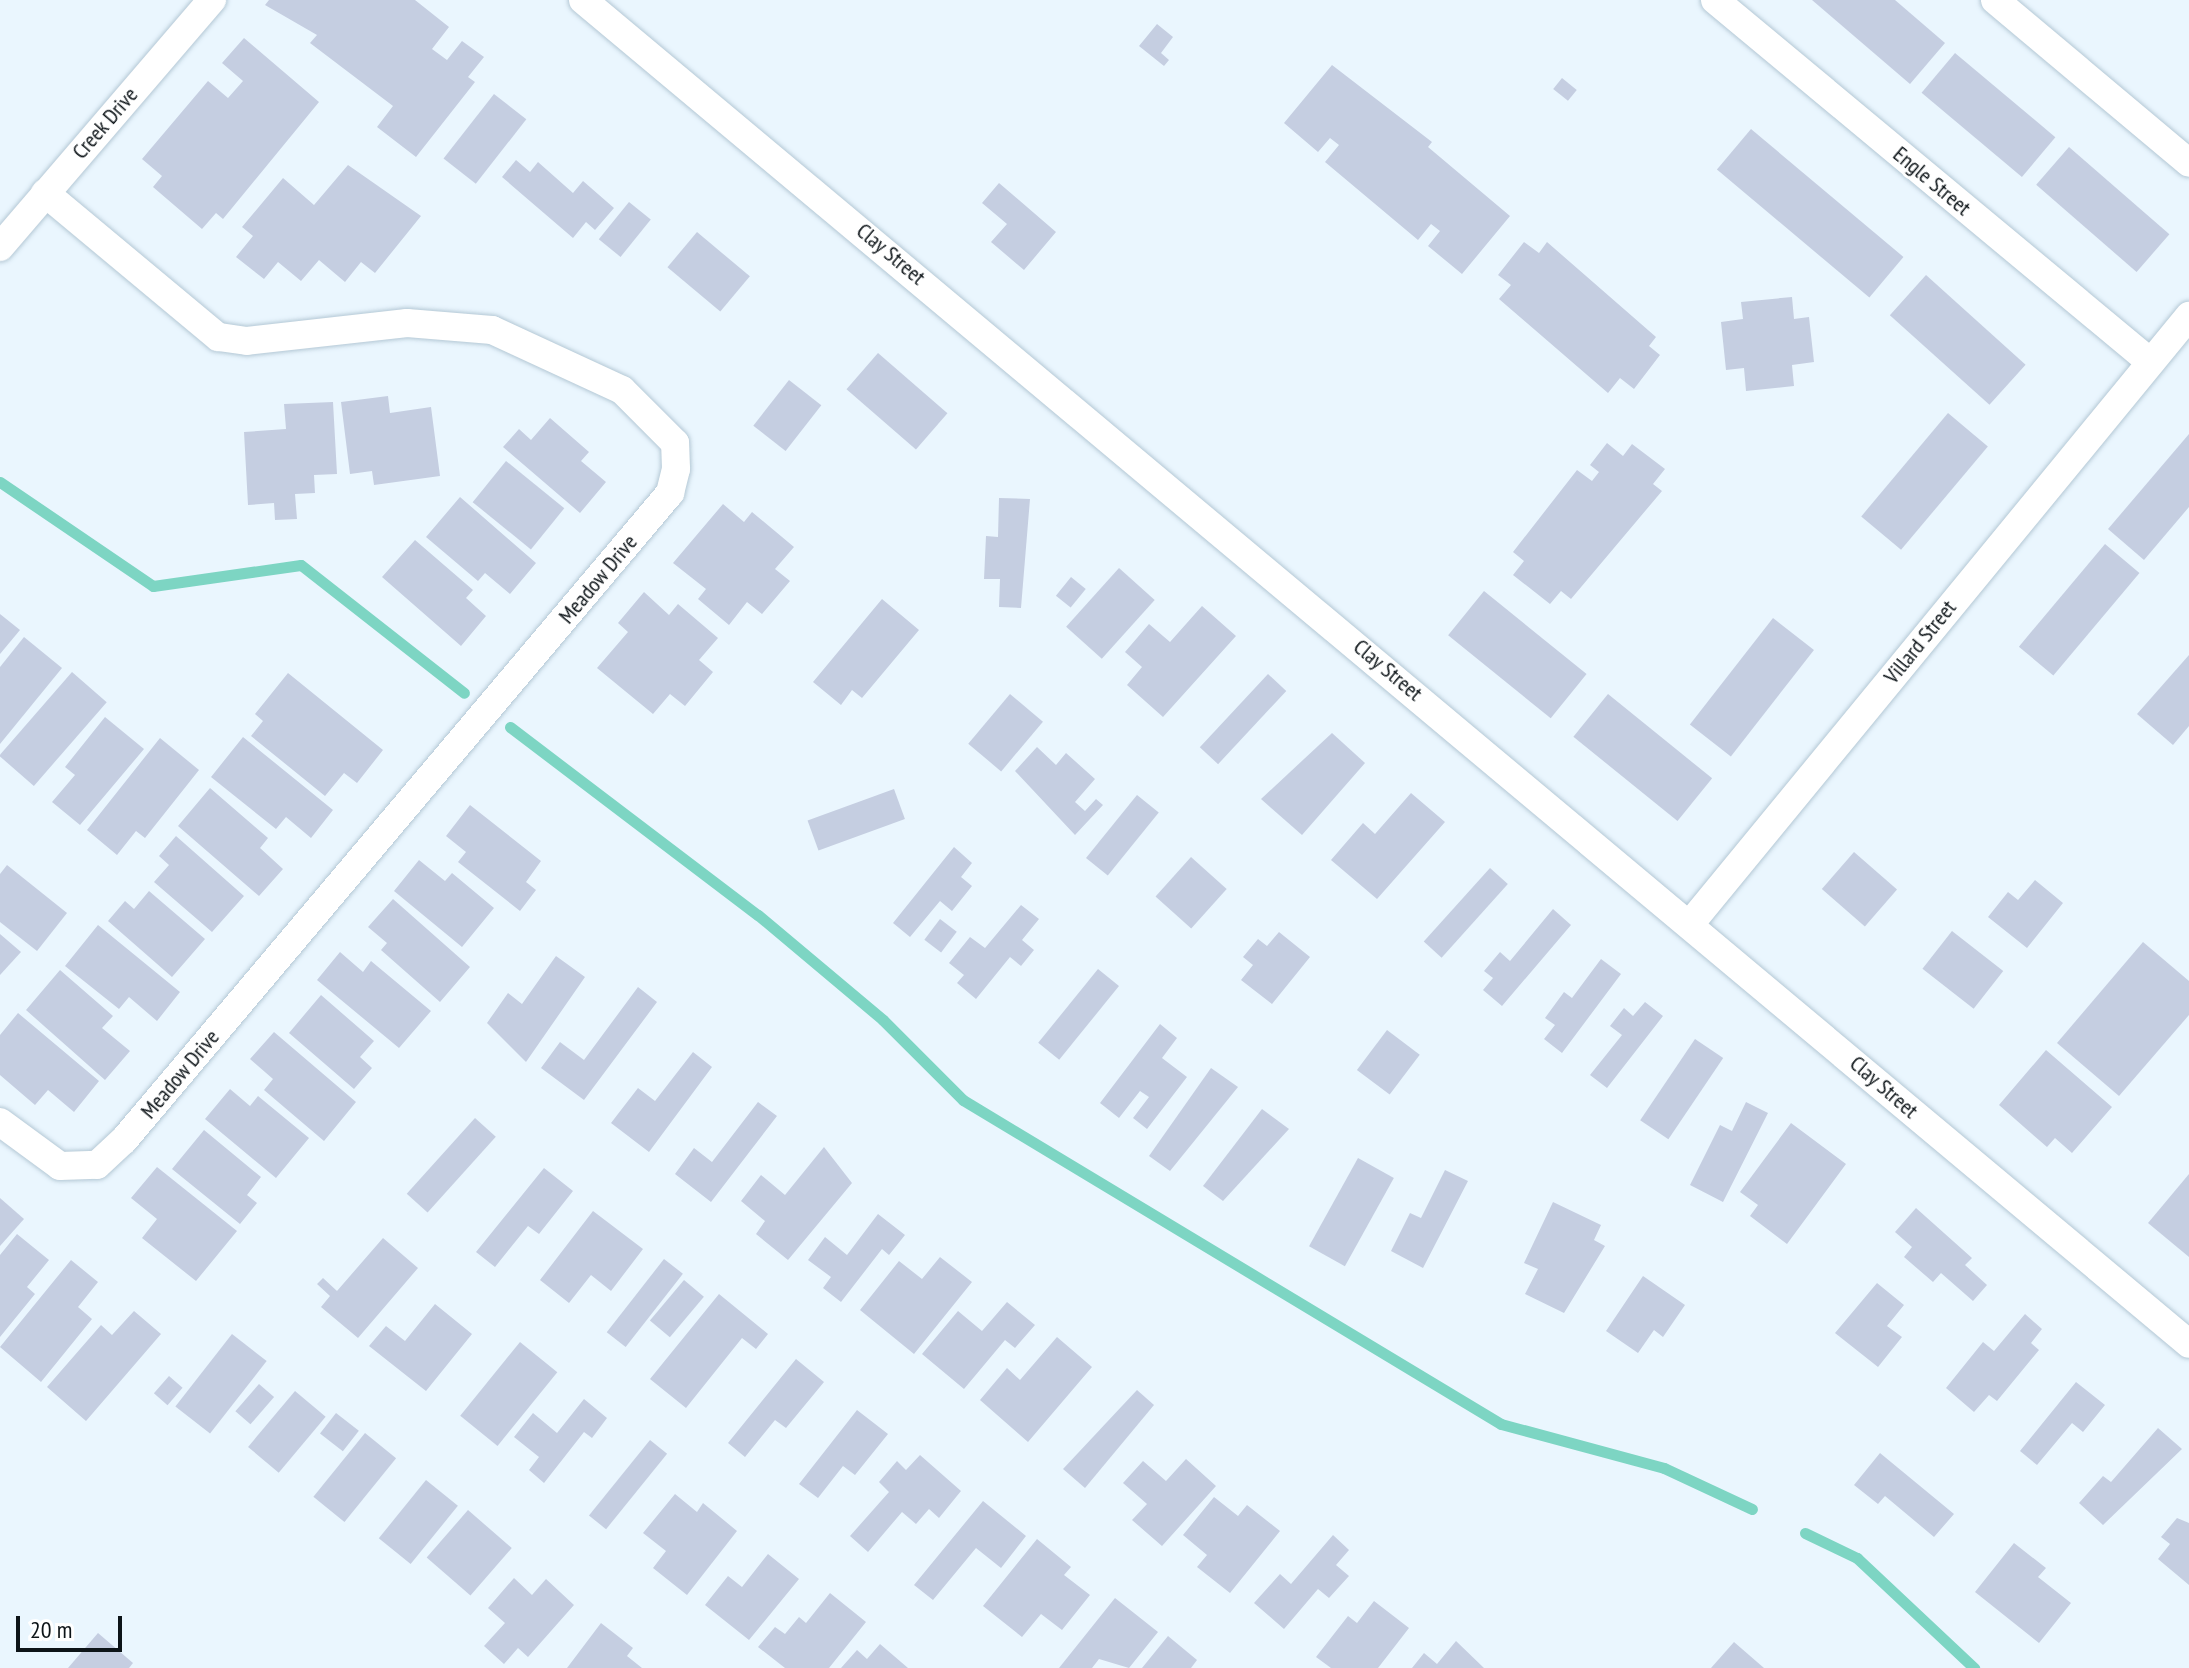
<!DOCTYPE html>
<html>
<head>
<meta charset="utf-8">
<style>
  body { margin:0 }
  #map { position:relative; width:2189px; height:1668px; overflow:hidden; background:#eaf6fe; font-family:"PT Sans Narrow",sans-serif }
  div>[style] { position:absolute }
  .stream>* { height:11px; margin:-5.5px; padding:0 5.5px; transform-origin:5.5px; border-radius:5.5px; background:#7dd5c3 }
  .building>* { inset:0; background:#c5cee1; transform-origin:0 0 }
  .roads { filter:drop-shadow(0 0 2px #b4c8d5) drop-shadow(0 0 2px #b4c8d5) }
  .minor>* { height:28px; margin:-14px; padding:0 14px; transform-origin:14px; border-radius:14px; background:#fff }
  span { translate:-50% -50%; white-space:nowrap; text-align:center; line-height:1.15; -webkit-text-stroke:6px #fff; paint-order:stroke }
  .street-label { font-size:22px; color:#0d1418 }
  .scale { position:absolute; left:16px; top:1616px; width:106px; height:36px; box-sizing:border-box; border:4px solid #0d1418; border-top:0; padding-left:10px; font-size:24px; line-height:28px; white-space:nowrap; color:#0d1418; -webkit-text-stroke:6px #fff; paint-order:stroke }
</style>
</head>
<body>
<div id="map">
  <div class="stream">
    <i style="left:0;top:482px;width:185px;rotate:34.2deg"></i>
    <i style="left:153px;top:586px;width:149px;rotate:-8.1deg"></i>
    <i style="left:301px;top:565px;width:207px;rotate:38.1deg"></i>
    <i style="left:510px;top:727px;width:311px;rotate:37.2deg"></i>
    <i style="left:758px;top:915px;width:163px;rotate:40deg"></i>
    <i style="left:883px;top:1020px;width:113px;rotate:45deg"></i>
    <i style="left:963px;top:1100px;width:628px;rotate:31.06deg"></i>
    <i style="left:1501px;top:1424px;width:169px;rotate:15.1deg"></i>
    <i style="left:1664px;top:1468px;width:97px;rotate:25deg"></i>
    <i style="left:1805px;top:1533px;width:58px;rotate:25.7deg"></i>
    <i style="left:1857px;top:1558px;width:161px;rotate:43.2deg"></i>
  </div>
  <div class="building">
    <i style="clip-path:polygon(269px 0,415px 0,449px 27px,432px 49px,447px 60px,462px 41px,484px 57px,468px 77px,475px 82px,416px 157px,377px 127px,393px 106px,310px 43px,317px 35px,265px 5px)"></i>
    <i style="clip-path:polygon(1812px 0,1895px 0,1945px 43px,1910px 84px)"></i>
    <i style="clip-path:polygon(1157px 24px,1173px 37px,1161px 53px,1169px 60px,1164px 66px,1139px 46px)"></i>
    <i style="clip-path:polygon(244px 38px,319px 102px,223px 219px,216px 213px,202px 229px,153px 187px,162px 176px,142px 159px,208px 81px,228px 98px,243px 81px,222px 63px)"></i>
    <i style="left:1955px;top:53px;width:131px;height:52px;rotate:40deg"></i>
    <i style="clip-path:polygon(1332px 65px,1432px 142px,1428px 147px,1510px 216px,1462px 274px,1428px 246px,1440px 231px,1431px 224px,1418px 240px,1325px 162px,1339px 145px,1330px 138px,1318px 152px,1284px 123px)"></i>
    <i style="left:1562px;top:78px;width:19px;height:14px;rotate:39deg"></i>
    <i style="left:494px;top:94px;width:41px;height:82px;rotate:38deg"></i>
    <i style="left:1751px;top:129px;width:199px;height:53px;rotate:40deg"></i>
    <i style="left:2069px;top:147px;width:133px;height:50px;rotate:41deg"></i>
    <i style="clip-path:polygon(516px 160px,530px 172px,538px 162px,573px 193px,583px 181px,614px 208px,595px 230px,586px 222px,573px 238px,502px 177px)"></i>
    <i style="clip-path:polygon(348px 165px,421px 216px,375px 273px,361px 262px,345px 282px,319px 260px,301px 281px,278px 262px,264px 279px,236px 257px,253px 236px,242px 227px,283px 178px,314px 205px)"></i>
    <i style="clip-path:polygon(999px 183px,1056px 232px,1024px 270px,991px 242px,1007px 224px,982px 203px)"></i>
    <i style="left:629px;top:202px;width:28px;height:48px;rotate:39deg"></i>
    <i style="left:697px;top:232px;width:69px;height:46px;rotate:40deg"></i>
    <i style="clip-path:polygon(1524px 242px,1539px 253px,1547px 242px,1656px 337px,1649px 346px,1660px 355px,1634px 389px,1620px 378px,1608px 393px,1499px 299px,1511px 285px,1498px 275px)"></i>
    <i style="left:1926px;top:275px;width:134px;height:54px;rotate:42deg"></i>
    <i style="clip-path:polygon(1792px 297px,1794px 319px,1809px 317px,1814px 362px,1792px 365px,1794px 386px,1746px 391px,1744px 368px,1726px 370px,1721px 322px,1743px 319px,1741px 302px)"></i>
    <i style="left:878px;top:353px;width:92px;height:48px;rotate:41deg"></i>
    <i style="left:789px;top:380px;width:41px;height:58px;rotate:38deg"></i>
    <i style="clip-path:polygon(388px 396px,390px 413px,431px 407px,440px 476px,374px 485px,372px 471px,350px 474px,341px 402px)"></i>
    <i style="clip-path:polygon(333px 402px,337px 474px,314px 475px,315px 493px,295px 494px,297px 519px,275px 520px,274px 503px,248px 505px,244px 432px,286px 429px,284px 404px)"></i>
    <i style="left:1948px;top:413px;width:52px;height:135px;rotate:40deg"></i>
    <i style="clip-path:polygon(550px 418px,589px 452px,581px 461px,606px 482px,580px 513px,503px 447px,519px 429px,531px 440px)"></i>
    <i style="clip-path:polygon(2189px 434px,2189px 507px,2144px 560px,2108px 529px)"></i>
    <i style="clip-path:polygon(1607px 443px,1623px 456px,1632px 444px,1665px 469px,1653px 484px,1662px 491px,1571px 599px,1561px 591px,1550px 604px,1513px 575px,1524px 561px,1513px 552px,1577px 470px,1592px 481px,1599px 472px,1590px 465px)"></i>
    <i style="left:506px;top:461px;width:75px;height:53px;rotate:39deg"></i>
    <i style="clip-path:polygon(460px 497px,536px 563px,510px 594px,485px 573px,478px 581px,426px 537px)"></i>
    <i style="clip-path:polygon(999px 498px,1030px 499px,1021px 608px,999px 607px,1000px 579px,984px 579px,986px 536px,998px 537px)"></i>
    <i style="clip-path:polygon(723px 504px,744px 522px,752px 512px,794px 547px,775px 569px,790px 581px,762px 614px,747px 602px,729px 625px,698px 599px,706px 589px,673px 563px)"></i>
    <i style="clip-path:polygon(415px 540px,473px 590px,466px 598px,486px 616px,461px 646px,382px 577px)"></i>
    <i style="left:2105px;top:544px;width:45px;height:134px;rotate:40deg"></i>
    <i style="left:1119px;top:568px;width:48px;height:79px;rotate:42deg"></i>
    <i style="left:1071px;top:577px;width:19px;height:24px;rotate:39deg"></i>
    <i style="left:1484px;top:591px;width:132px;height:57px;rotate:39deg"></i>
    <i style="clip-path:polygon(644px 592px,669px 615px,678px 604px,718px 638px,699px 660px,713px 672px,685px 706px,670px 694px,653px 714px,597px 668px,628px 632px,618px 623px)"></i>
    <i style="clip-path:polygon(882px 599px,919px 630px,862px 698px,852px 690px,841px 705px,813px 682px)"></i>
    <i style="clip-path:polygon(1202px 606px,1236px 636px,1163px 717px,1127px 685px,1142px 667px,1125px 652px,1149px 624px,1170px 642px)"></i>
    <i style="clip-path:polygon(0 614px,20px 630px,0 654px)"></i>
    <i style="left:1773px;top:618px;width:52px;height:135px;rotate:38deg"></i>
    <i style="clip-path:polygon(24px 637px,62px 668px,0 744px,0 667px)"></i>
    <i style="clip-path:polygon(2189px 655px,2189px 726px,2173px 745px,2137px 714px)"></i>
    <i style="left:72px;top:672px;width:46px;height:111px;rotate:41deg"></i>
    <i style="clip-path:polygon(288px 673px,383px 750px,357px 783px,344px 773px,325px 796px,251px 736px,263px 721px,255px 714px)"></i>
    <i style="left:1268px;top:674px;width:25px;height:100px;rotate:43deg"></i>
    <i style="left:1010px;top:694px;width:43px;height:65px;rotate:40deg"></i>
    <i style="left:1608px;top:694px;width:134px;height:55px;rotate:39deg"></i>
    <i style="clip-path:polygon(105px 717px,144px 749px,80px 825px,52px 802px,75px 775px,65px 767px)"></i>
    <i style="clip-path:polygon(1332px 733px,1365px 763px,1302px 835px,1261px 799px)"></i>
    <i style="clip-path:polygon(243px 737px,333px 810px,311px 838px,286px 817px,276px 829px,211px 777px)"></i>
    <i style="clip-path:polygon(160px 738px,199px 770px,145px 838px,136px 831px,117px 855px,87px 830px)"></i>
    <i style="clip-path:polygon(1037px 747px,1056px 765px,1066px 753px,1095px 779px,1075px 802px,1085px 811px,1096px 799px,1103px 805px,1075px 835px,1015px 771px)"></i>
    <i style="clip-path:polygon(210px 788px,268px 838px,260px 848px,283px 869px,259px 896px,178px 826px)"></i>
    <i style="left:894px;top:789px;width:32px;height:92px;rotate:70deg"></i>
    <i style="clip-path:polygon(1411px 793px,1445px 822px,1377px 899px,1331px 860px,1363px 823px,1375px 834px)"></i>
    <i style="left:1137px;top:795px;width:28px;height:81px;rotate:39deg"></i>
    <i style="clip-path:polygon(470px 805px,541px 861px,526px 882px,536px 890px,520px 911px,458px 862px,466px 852px,446px 836px)"></i>
    <i style="clip-path:polygon(176px 836px,244px 896px,212px 932px,154px 882px,169px 865px,159px 856px)"></i>
    <i style="clip-path:polygon(954px 847px,972px 863px,961px 877px,972px 886px,952px 911px,940px 901px,910px 937px,893px 923px)"></i>
    <i style="left:1854px;top:852px;width:57px;height:49px;rotate:41deg"></i>
    <i style="left:1191px;top:857px;width:48px;height:53px;rotate:42deg"></i>
    <i style="clip-path:polygon(419px 860px,445px 881px,452px 873px,494px 908px,462px 947px,394px 891px)"></i>
    <i style="clip-path:polygon(7px 865px,67px 913px,37px 951px,0 922px,0 874px)"></i>
    <i style="left:1490px;top:868px;width:24px;height:99px;rotate:42deg"></i>
    <i style="clip-path:polygon(2035px 880px,2063px 903px,2027px 948px,1988px 917px,2008px 892px,2018px 900px)"></i>
    <i style="clip-path:polygon(149px 891px,205px 939px,172px 977px,108px 921px,125px 901px,134px 909px)"></i>
    <i style="clip-path:polygon(393px 899px,470px 967px,440px 1002px,381px 950px,387px 943px,368px 927px)"></i>
    <i style="clip-path:polygon(1021px 905px,1039px 919px,1022px 940px,1034px 950px,1021px 966px,1010px 957px,976px 999px,957px 983px,964px 975px,949px 963px,970px 937px,985px 948px)"></i>
    <i style="clip-path:polygon(1553px 909px,1571px 925px,1502px 1006px,1483px 990px,1493px 978px,1484px 971px,1500px 952px,1510px 961px)"></i>
    <i style="left:940px;top:919px;width:21px;height:26px;rotate:37deg"></i>
    <i style="clip-path:polygon(98px 925px,180px 992px,157px 1021px,129px 997px,119px 1009px,65px 966px)"></i>
    <i style="left:1952px;top:931px;width:65px;height:48px;rotate:38deg"></i>
    <i style="clip-path:polygon(1279px 932px,1310px 957px,1272px 1004px,1241px 980px,1253px 965px,1243px 957px,1258px 939px,1267px 946px)"></i>
    <i style="clip-path:polygon(0 934px,21px 952px,0 975px)"></i>
    <i style="clip-path:polygon(2143px 942px,2189px 981px,2189px 1015px,2119px 1096px,2057px 1043px)"></i>
    <i style="clip-path:polygon(340px 952px,363px 972px,371px 961px,431px 1011px,399px 1048px,317px 980px)"></i>
    <i style="clip-path:polygon(556px 956px,585px 977px,526px 1062px,487px 1023px,508px 993px,522px 1004px)"></i>
    <i style="clip-path:polygon(1601px 959px,1621px 974px,1562px 1053px,1544px 1039px,1555px 1025px,1545px 1018px,1564px 992px,1572px 998px)"></i>
    <i style="left:1098px;top:969px;width:27px;height:95px;rotate:39deg"></i>
    <i style="clip-path:polygon(60px 970px,113px 1016px,102px 1028px,130px 1051px,105px 1080px,26px 1010px)"></i>
    <i style="clip-path:polygon(638px 987px,657px 1002px,584px 1100px,541px 1068px,560px 1042px,584px 1060px)"></i>
    <i style="clip-path:polygon(321px 995px,374px 1041px,360px 1057px,372px 1068px,354px 1089px,289px 1033px)"></i>
    <i style="clip-path:polygon(1645px 1002px,1663px 1016px,1607px 1088px,1590px 1075px,1622px 1035px,1610px 1026px,1624px 1008px,1633px 1016px)"></i>
    <i style="clip-path:polygon(18px 1013px,99px 1081px,74px 1112px,48px 1090px,35px 1105px,0 1075px,0 1035px)"></i>
    <i style="clip-path:polygon(1160px 1024px,1177px 1038px,1162px 1058px,1187px 1077px,1147px 1129px,1133px 1118px,1149px 1097px,1140px 1091px,1119px 1118px,1100px 1103px)"></i>
    <i style="left:1387px;top:1030px;width:41px;height:50px;rotate:37deg"></i>
    <i style="clip-path:polygon(274px 1032px,356px 1102px,324px 1141px,264px 1090px,273px 1079px,250px 1059px)"></i>
    <i style="left:1695px;top:1039px;width:34px;height:98px;rotate:34deg"></i>
    <i style="clip-path:polygon(2046px 1050px,2112px 1107px,2072px 1153px,2055px 1138px,2047px 1147px,1999px 1105px)"></i>
    <i style="clip-path:polygon(693px 1052px,712px 1067px,649px 1152px,611px 1123px,638px 1088px,655px 1101px)"></i>
    <i style="clip-path:polygon(1211px 1068px,1238px 1087px,1170px 1171px,1149px 1156px)"></i>
    <i style="clip-path:polygon(230px 1089px,250px 1106px,258px 1096px,309px 1138px,276px 1178px,205px 1119px)"></i>
    <i style="clip-path:polygon(758px 1102px,777px 1116px,711px 1202px,675px 1174px,694px 1148px,712px 1162px)"></i>
    <i style="clip-path:polygon(1746px 1102px,1768px 1113px,1723px 1202px,1690px 1185px,1720px 1125px,1732px 1131px)"></i>
    <i style="clip-path:polygon(1262px 1109px,1289px 1129px,1223px 1201px,1203px 1186px)"></i>
    <i style="left:475px;top:1118px;width:28px;height:102px;rotate:42deg"></i>
    <i style="clip-path:polygon(1791px 1123px,1846px 1164px,1787px 1244px,1750px 1216px,1758px 1205px,1740px 1192px)"></i>
    <i style="clip-path:polygon(204px 1130px,261px 1177px,247px 1195px,257px 1203px,240px 1224px,172px 1169px)"></i>
    <i style="clip-path:polygon(824px 1147px,852px 1183px,788px 1260px,756px 1234px,765px 1221px,741px 1201px,761px 1175px,785px 1195px)"></i>
    <i style="left:1358px;top:1158px;width:41px;height:101px;rotate:29deg"></i>
    <i style="clip-path:polygon(157px 1167px,237px 1231px,196px 1281px,142px 1238px,157px 1219px,131px 1198px)"></i>
    <i style="clip-path:polygon(544px 1168px,573px 1191px,539px 1234px,528px 1226px,495px 1267px,476px 1252px)"></i>
    <i style="clip-path:polygon(1445px 1170px,1468px 1181px,1423px 1268px,1391px 1251px,1410px 1213px,1421px 1218px)"></i>
    <i style="clip-path:polygon(2189px 1174px,2189px 1257px,2148px 1223px)"></i>
    <i style="clip-path:polygon(0 1198px,24px 1219px,0 1246px)"></i>
    <i style="clip-path:polygon(1553px 1202px,1601px 1225px,1594px 1240px,1605px 1246px,1564px 1313px,1525px 1294px,1538px 1269px,1524px 1263px)"></i>
    <i style="clip-path:polygon(1916px 1208px,1972px 1258px,1965px 1265px,1987px 1285px,1973px 1301px,1941px 1273px,1933px 1282px,1904px 1257px,1912px 1247px,1895px 1232px)"></i>
    <i style="clip-path:polygon(593px 1211px,643px 1249px,611px 1291px,591px 1275px,569px 1303px,540px 1280px)"></i>
    <i style="clip-path:polygon(878px 1214px,905px 1235px,889px 1255px,882px 1249px,841px 1302px,823px 1288px,831px 1277px,808px 1260px,825px 1237px,847px 1255px)"></i>
    <i style="clip-path:polygon(17px 1234px,49px 1260px,27px 1287px,35px 1294px,0 1337px,0 1255px)"></i>
    <i style="clip-path:polygon(383px 1238px,418px 1268px,358px 1338px,321px 1307px,330px 1296px,317px 1284px,323px 1278px,337px 1291px)"></i>
    <i style="clip-path:polygon(940px 1257px,972px 1282px,914px 1354px,860px 1310px,899px 1261px,922px 1279px)"></i>
    <i style="left:664px;top:1259px;width:24px;height:93px;rotate:38deg"></i>
    <i style="clip-path:polygon(71px 1260px,98px 1282px,78px 1307px,92px 1319px,41px 1382px,0 1347px)"></i>
    <i style="clip-path:polygon(1643px 1276px,1685px 1305px,1663px 1337px,1654px 1330px,1638px 1353px,1606px 1331px)"></i>
    <i style="left:684px;top:1280px;width:26px;height:53px;rotate:40deg"></i>
    <i style="clip-path:polygon(1877px 1283px,1904px 1305px,1887px 1326px,1902px 1337px,1878px 1367px,1835px 1333px)"></i>
    <i style="clip-path:polygon(719px 1294px,768px 1334px,756px 1349px,742px 1338px,686px 1408px,650px 1379px)"></i>
    <i style="clip-path:polygon(1007px 1302px,1035px 1325px,1015px 1348px,1005px 1340px,964px 1389px,922px 1354px,958px 1311px,982px 1331px)"></i>
    <i style="clip-path:polygon(435px 1304px,472px 1334px,426px 1391px,369px 1346px,386px 1326px,405px 1341px)"></i>
    <i style="clip-path:polygon(134px 1311px,161px 1334px,86px 1421px,47px 1387px,101px 1325px,112px 1335px)"></i>
    <i style="clip-path:polygon(2025px 1314px,2042px 1329px,2031px 1343px,2039px 1350px,1997px 1401px,1989px 1395px,1974px 1412px,1946px 1388px,1983px 1342px,1994px 1351px)"></i>
    <i style="left:232px;top:1334px;width:44px;height:92px;rotate:38deg"></i>
    <i style="clip-path:polygon(1057px 1337px,1092px 1367px,1028px 1442px,980px 1400px,1007px 1368px,1020px 1380px)"></i>
    <i style="left:520px;top:1342px;width:48px;height:95px;rotate:39deg"></i>
    <i style="clip-path:polygon(796px 1359px,824px 1382px,786px 1428px,775px 1420px,745px 1457px,728px 1443px)"></i>
    <i style="left:169px;top:1376px;width:18px;height:23px;rotate:41deg"></i>
    <i style="clip-path:polygon(2076px 1382px,2105px 1405px,2083px 1432px,2072px 1423px,2037px 1465px,2020px 1451px)"></i>
    <i style="left:259px;top:1384px;width:20px;height:36px;rotate:41deg"></i>
    <i style="clip-path:polygon(1137px 1390px,1154px 1405px,1085px 1488px,1063px 1469px)"></i>
    <i style="left:295px;top:1391px;width:40px;height:73px;rotate:40deg"></i>
    <i style="clip-path:polygon(584px 1399px,607px 1418px,592px 1438px,584px 1432px,544px 1483px,529px 1470px,539px 1457px,514px 1437px,533px 1413px,557px 1433px)"></i>
    <i style="clip-path:polygon(857px 1410px,888px 1434px,855px 1475px,843px 1466px,818px 1498px,799px 1484px)"></i>
    <i style="left:336px;top:1413px;width:29px;height:26px;rotate:38deg"></i>
    <i style="clip-path:polygon(2158px 1428px,2182px 1449px,2103px 1525px,2079px 1503px,2103px 1476px,2111px 1482px)"></i>
    <i style="left:365px;top:1433px;width:40px;height:82px;rotate:39deg"></i>
    <i style="left:650px;top:1440px;width:22px;height:97px;rotate:39deg"></i>
    <i style="clip-path:polygon(1880px 1453px,1954px 1514px,1934px 1537px,1885px 1496px,1878px 1504px,1854px 1485px)"></i>
    <i style="clip-path:polygon(920px 1455px,961px 1491px,939px 1518px,929px 1509px,916px 1524px,902px 1512px,868px 1552px,850px 1536px,889px 1492px,879px 1482px,897px 1461px,906px 1470px)"></i>
    <i style="clip-path:polygon(1186px 1459px,1216px 1486px,1162px 1546px,1132px 1520px,1147px 1504px,1123px 1483px,1143px 1461px,1166px 1481px)"></i>
    <i style="left:426px;top:1480px;width:41px;height:75px;rotate:39deg"></i>
    <i style="clip-path:polygon(675px 1494px,697px 1512px,703px 1503px,737px 1531px,687px 1595px,653px 1568px,666px 1551px,643px 1533px)"></i>
    <i style="clip-path:polygon(1214px 1497px,1238px 1516px,1247px 1505px,1280px 1531px,1230px 1593px,1197px 1567px,1207px 1555px,1183px 1535px)"></i>
    <i style="clip-path:polygon(983px 1501px,1026px 1536px,1001px 1568px,976px 1548px,933px 1600px,914px 1585px)"></i>
    <i style="left:468px;top:1510px;width:58px;height:63px;rotate:41deg"></i>
    <i style="clip-path:polygon(2177px 1518px,2189px 1523px,2189px 1585px,2158px 1559px,2170px 1544px,2161px 1537px)"></i>
    <i style="clip-path:polygon(1333px 1535px,1349px 1550px,1336px 1565px,1349px 1576px,1329px 1598px,1318px 1589px,1284px 1629px,1254px 1603px,1280px 1574px,1291px 1584px)"></i>
    <i style="clip-path:polygon(1037px 1539px,1071px 1567px,1064px 1575px,1090px 1595px,1062px 1630px,1041px 1614px,1022px 1637px,983px 1606px)"></i>
    <i style="clip-path:polygon(2014px 1543px,2046px 1568px,2038px 1577px,2071px 1603px,2039px 1643px,1975px 1592px)"></i>
    <i style="clip-path:polygon(768px 1554px,799px 1579px,749px 1640px,705px 1605px,728px 1576px,742px 1587px)"></i>
    <i style="clip-path:polygon(514px 1578px,532px 1595px,546px 1579px,574px 1605px,528px 1657px,518px 1648px,504px 1664px,484px 1646px,505px 1623px,488px 1608px)"></i>
    <i style="clip-path:polygon(830px 1593px,866px 1622px,829px 1668px,785px 1668px,758px 1647px,775px 1627px,785px 1634px,799px 1617px,806px 1623px)"></i>
    <i style="clip-path:polygon(1115px 1598px,1158px 1632px,1129px 1668px,1099px 1659px,1092px 1668px,1059px 1668px)"></i>
    <i style="clip-path:polygon(1374px 1601px,1409px 1628px,1378px 1668px,1331px 1668px,1316px 1657px,1348px 1616px,1357px 1623px)"></i>
    <i style="clip-path:polygon(601px 1623px,633px 1648px,627px 1656px,642px 1668px,567px 1668px)"></i>
    <i style="clip-path:polygon(98px 1633px,133px 1663px,129px 1668px,68px 1668px)"></i>
    <i style="clip-path:polygon(1168px 1636px,1197px 1660px,1191px 1668px,1142px 1668px)"></i>
    <i style="clip-path:polygon(1456px 1641px,1484px 1668px,1412px 1668px,1424px 1653px,1437px 1664px)"></i>
    <i style="clip-path:polygon(1734px 1642px,1764px 1668px,1711px 1668px)"></i>
    <i style="clip-path:polygon(880px 1644px,908px 1668px,841px 1668px,857px 1650px,867px 1659px)"></i>
  </div>
  <div class="roads">
    <div class="minor">
      <i style="left:583px;top:0;width:2094px;rotate:39.92deg"></i>
      <i style="left:1715px;top:0;width:565px;rotate:39.75deg"></i>
      <i style="left:1995px;top:0;width:253px;rotate:40deg"></i>
      <i style="left:0;top:247px;width:326px;rotate:-49.4deg"></i>
      <i style="left:1690px;top:924px;width:787px;rotate:-50.62deg"></i>
      <i style="left:0;top:1122px;width:74px;rotate:36.3deg"></i>
      <i style="left:60px;top:1166px;width:37px;rotate:-2deg"></i>
      <i style="left:97px;top:1165px;width:37px;rotate:-43deg"></i>
      <i style="left:124px;top:1140px;width:847px;rotate:-49.84deg"></i>
      <i style="left:670px;top:493px;width:25px;rotate:-76deg"></i>
      <i style="left:676px;top:469px;width:26px;rotate:-92deg"></i>
      <i style="left:675px;top:443px;width:75px;rotate:-135deg"></i>
      <i style="left:622px;top:390px;width:143px;rotate:-155.2deg"></i>
      <i style="left:492px;top:330px;width:85px;rotate:-175.3deg"></i>
      <i style="left:407px;top:323px;width:161px;rotate:173.6deg"></i>
      <i style="left:247px;top:341px;width:29px;rotate:-172deg"></i>
      <i style="left:218px;top:337px;width:225px;rotate:-140.2deg"></i>
    </div>
  </div>
  <div class="street-label">
    <span style="left:105px;top:123px;rotate:-49deg">Creek Drive</span>
    <span style="left:1932px;top:181px;rotate:40deg">Engle Street</span>
    <span style="left:891px;top:254px;rotate:40deg">Clay Street</span>
    <span style="left:598px;top:579px;rotate:-50deg">Meadow Drive</span>
    <span style="left:1920px;top:642px;rotate:-51deg">Villard Street</span>
    <span style="left:1388px;top:670px;rotate:40deg">Clay Street</span>
    <span style="left:180px;top:1074px;rotate:-50deg">Meadow Drive</span>
    <span style="left:1884px;top:1087px;rotate:41deg">Clay Street</span>
  </div>
  <div class="scale">20 m</div>
</div>
</body>
</html>
